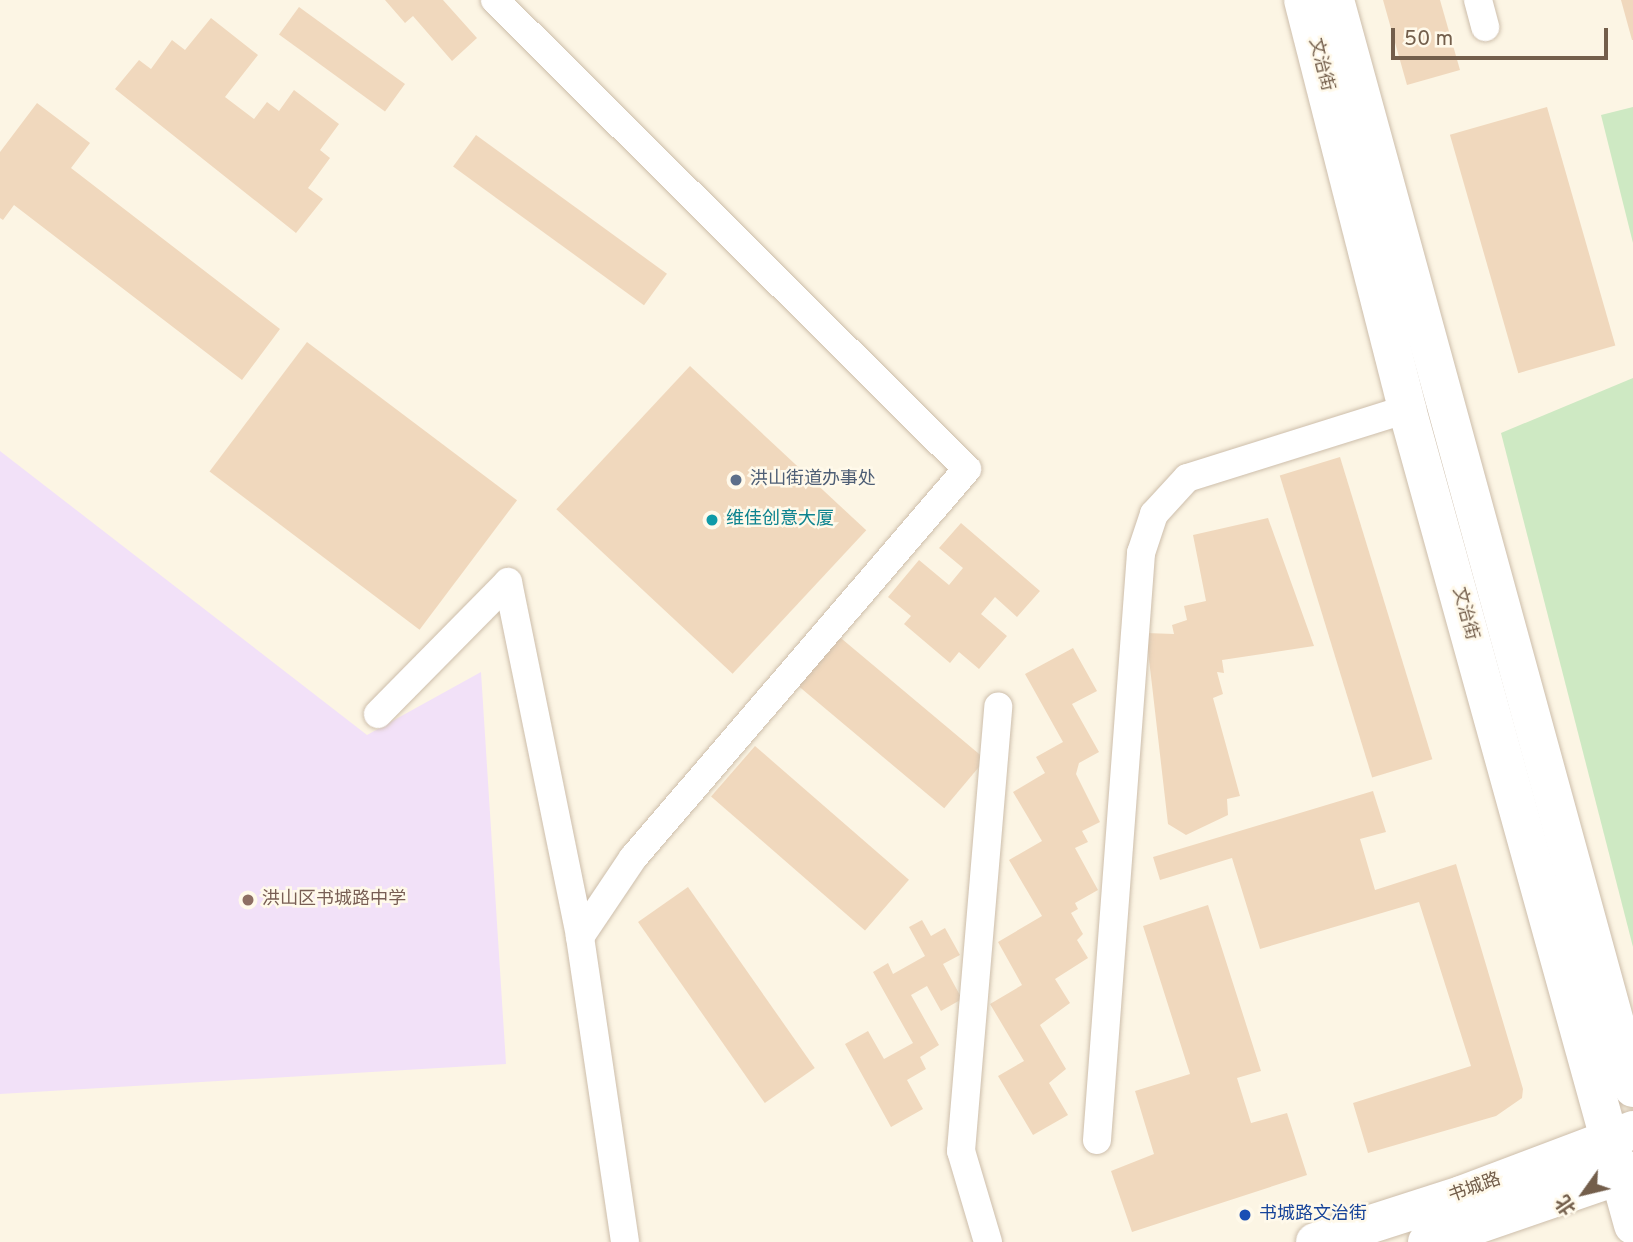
<!DOCTYPE html>
<html>
<head>
<meta charset="utf-8">
<style>
  body { margin:0 }
  #map { position:relative; width:1633px; height:1242px; overflow:hidden; background:#fcf5e4; font-family:Overpass,"Noto Sans SC",sans-serif }
  div>[style] { position:absolute }
  .education>* { inset:0; background:#f2e1f8 }
  .green>* { inset:0; background:#cee9c3 }
  .building>* { inset:0; background:#f0d8bd; transform-origin:0 0 }
  .roads { filter:drop-shadow(0 0 2px #cdbeab) drop-shadow(0 0 2px #cdbeab) }
  .minor>* { height:28px; margin:-14px; padding:0 14px; transform-origin:14px; border-radius:14px; background:#fff }
  .secondary>* { height:38px; margin:-19px; padding:0 19px; transform-origin:19px; border-radius:19px; background:#fff }
  .dots>* { width:19px; height:19px; translate:-50% -50%; box-sizing:border-box; border:4px solid #fff9ea; border-radius:50% }
  span { translate:-50% -50%; white-space:nowrap; text-align:center; line-height:1.15; -webkit-text-stroke:5px #fff9ea; paint-order:stroke }
  .street-label { font-size:18px; color:#735e4b }
  .service-label { font-size:18px; color:#4e5e75 }
  .left { translate:0 -50%; text-align:left }
  .culture-label { font-size:18px; color:#0d838f }
  .education-label { font-size:18px; color:#785e54 }
  .transit-label { font-size:18px; color:#164399 }
  .north { position:absolute; left:1549px; top:1158px; width:70px; height:70px; -webkit-text-stroke:5px #fff9ea; paint-order:stroke; rotate:236deg; font-size:19px; font-weight:700; line-height:28px; text-align:center; color:#735e4b }
  .north::after { content:''; display:block; margin:auto; width:24px; height:32px; background:#735e4b; clip-path:polygon(50% 0,100% 100%,50% 72%,0 100%) }
  .scale { position:absolute; left:1391px; top:28px; width:217px; height:32px; box-sizing:border-box; border:4px solid #735e4b; border-top:0; padding-left:9px; font-size:21px; line-height:24px; white-space:nowrap; color:#735e4b; -webkit-text-stroke:5px #fff9ea; paint-order:stroke }
</style>
</head>
<body>
<div id="map">
  <div class="education">
    <i style="clip-path:polygon(0 451px,367px 735px,481px 672px,506px 1064px,0 1094px)"></i>
  </div>
  <div class="green">
    <i style="clip-path:polygon(1633px 107px,1633px 243px,1601px 115px)"></i>
    <i style="clip-path:polygon(1633px 378px,1633px 947px,1501px 433px)"></i>
  </div>
  <div class="building">
    <i style="clip-path:polygon(385px 0,443px 0,477px 38px,452px 61px,413px 16px,405px 23px)"></i>
    <i style="clip-path:polygon(1383px 0,1440px 0,1460px 70px,1407px 85px)"></i>
    <i style="clip-path:polygon(1621px 0,1633px 0,1633px 40px,1632px 40px)"></i>
    <i style="left:299px;top:7px;width:131px;height:34px;rotate:36deg"></i>
    <i style="clip-path:polygon(211px 18px,258px 55px,225px 97px,254px 119px,267px 102px,279px 111px,294px 90px,339px 124px,320px 150px,330px 158px,308px 188px,323px 199px,296px 233px,115px 89px,139px 60px,151px 69px,172px 40px,185px 50px)"></i>
    <i style="clip-path:polygon(37px 103px,90px 143px,71px 168px,280px 329px,242px 380px,14px 205px,3px 220px,0 218px,0 152px)"></i>
    <i style="left:1547px;top:107px;width:248px;height:101px;rotate:74deg"></i>
    <i style="left:476px;top:135px;width:236px;height:39px;rotate:36deg"></i>
    <i style="left:307px;top:342px;width:263px;height:162px;rotate:37deg"></i>
    <i style="left:690px;top:366px;width:241px;height:196px;rotate:43deg"></i>
    <i style="left:1340px;top:457px;width:316px;height:63px;rotate:73deg"></i>
    <i style="clip-path:polygon(1268px 518px,1314px 646px,1222px 660px,1224px 673px,1217px 672px,1223px 694px,1213px 698px,1240px 796px,1227px 799px,1228px 815px,1186px 835px,1168px 824px,1146px 633px,1174px 634px,1172px 625px,1187px 620px,1184px 606px,1206px 601px,1193px 535px)"></i>
    <i style="clip-path:polygon(961px 523px,1040px 591px,1017px 617px,995px 597px,981px 614px,1007px 636px,979px 669px,959px 652px,950px 663px,904px 624px,911px 616px,888px 597px,919px 560px,949px 585px,963px 568px,939px 548px)"></i>
    <i style="left:836px;top:634px;width:195px;height:64px;rotate:40deg"></i>
    <i style="clip-path:polygon(1073px 648px,1097px 691px,1072px 704px,1099px 752px,1079px 763px,1076px 774px,1100px 822px,1082px 831px,1088px 842px,1075px 848px,1098px 890px,1075px 903px,1078px 909px,1071px 913px,1083px 934px,1077px 940px,1088px 958px,1055px 979px,1070px 1003px,1040px 1025px,1066px 1069px,1049px 1083px,1068px 1115px,1033px 1135px,998px 1076px,1024px 1061px,990px 1004px,1022px 985px,998px 942px,1042px 916px,1009px 860px,1042px 841px,1013px 792px,1045px 773px,1036px 757px,1063px 742px,1025px 674px)"></i>
    <i style="left:755px;top:746px;width:204px;height:67px;rotate:41deg"></i>
    <i style="clip-path:polygon(1373px 791px,1386px 832px,1360px 839px,1375px 890px,1456px 864px,1523px 1089px,1522px 1098px,1496px 1116px,1368px 1153px,1353px 1103px,1471px 1066px,1419px 902px,1260px 949px,1232px 858px,1160px 880px,1153px 857px)"></i>
    <i style="left:688px;top:887px;width:221px;height:61px;rotate:55deg"></i>
    <i style="clip-path:polygon(1208px 905px,1261px 1071px,1237px 1078px,1251px 1123px,1287px 1113px,1307px 1175px,1132px 1232px,1111px 1171px,1154px 1154px,1135px 1091px,1190px 1074px,1143px 926px)"></i>
    <i style="clip-path:polygon(922px 920px,931px 936px,945px 928px,960px 955px,943px 964px,962px 999px,941px 1011px,927px 986px,911px 995px,939px 1045px,920px 1057px,926px 1069px,907px 1080px,923px 1109px,891px 1127px,845px 1044px,868px 1031px,884px 1059px,913px 1043px,873px 972px,888px 963px,893px 974px,925px 956px,909px 927px)"></i>
  </div>
  <div class="roads">
    <div class="minor">
      <i style="left:495px;top:0;width:665px;rotate:44.82deg"></i>
      <i style="left:967px;top:469px;width:513px;rotate:130.65deg"></i>
      <i style="left:633px;top:858px;width:95px;rotate:123.9deg"></i>
      <i style="left:1478px;top:0;width:28px;rotate:75deg"></i>
      <i style="left:378px;top:714px;width:185px;rotate:-45.4deg"></i>
      <i style="left:508px;top:582px;width:362px;rotate:78.5deg"></i>
      <i style="left:580px;top:937px;width:308px;rotate:81.6deg"></i>
      <i style="left:1097px;top:1140px;width:589px;rotate:-85.71deg"></i>
      <i style="left:1141px;top:553px;width:41px;rotate:-71.6deg"></i>
      <i style="left:1154px;top:514px;width:49px;rotate:-47.5deg"></i>
      <i style="left:1187px;top:478px;width:231px;rotate:-17.4deg"></i>
      <i style="left:988px;top:1242px;width:95px;rotate:-106.5deg"></i>
      <i style="left:961px;top:1151px;width:446px;rotate:-85.2deg"></i>
    </div>
    <div class="secondary">
      <i style="left:1303px;top:0;width:422px;rotate:75.7deg"></i>
      <i style="left:1407px;top:409px;width:847px;rotate:74.52deg"></i>
      <i style="left:1335px;top:0;width:1128px;rotate:74.68deg"></i>
      <i style="left:1315px;top:1242px;width:153px;rotate:-17.8deg"></i>
      <i style="left:1461px;top:1195px;width:184px;rotate:-20.7deg"></i>
      <i style="left:1427px;top:1242px;width:218px;rotate:-19deg"></i>
    </div>
  </div>
  <div class="dots">
    <i style="left:736px;top:480px;background:#5c6f8a"></i>
    <i style="left:712px;top:520px;background:#0f9aa8"></i>
    <i style="left:248px;top:900px;background:#8d6e63"></i>
    <i style="left:1245px;top:1215px;background:#1a4fb4"></i>
  </div>
  <div class="street-label">
    <span style="left:1320px;top:65px;rotate:76deg">文治街</span>
    <span style="left:1464px;top:614px;rotate:75deg">文治街</span>
    <span style="left:1475px;top:1189px;rotate:-20deg">书城路</span>
  </div>
  <div class="service-label">
    <span class="left" style="left:750px;top:480px">洪山街道办事处</span>
  </div>
  <div class="culture-label">
    <span class="left" style="left:726px;top:520px">维佳创意大厦</span>
  </div>
  <div class="education-label">
    <span class="left" style="left:262px;top:900px">洪山区书城路中学</span>
  </div>
  <div class="transit-label">
    <span class="left" style="left:1259px;top:1215px">书城路文治街</span>
  </div>
  <div class="north">北</div>
  <div class="scale">50 m</div>
</div>
</body>
</html>
